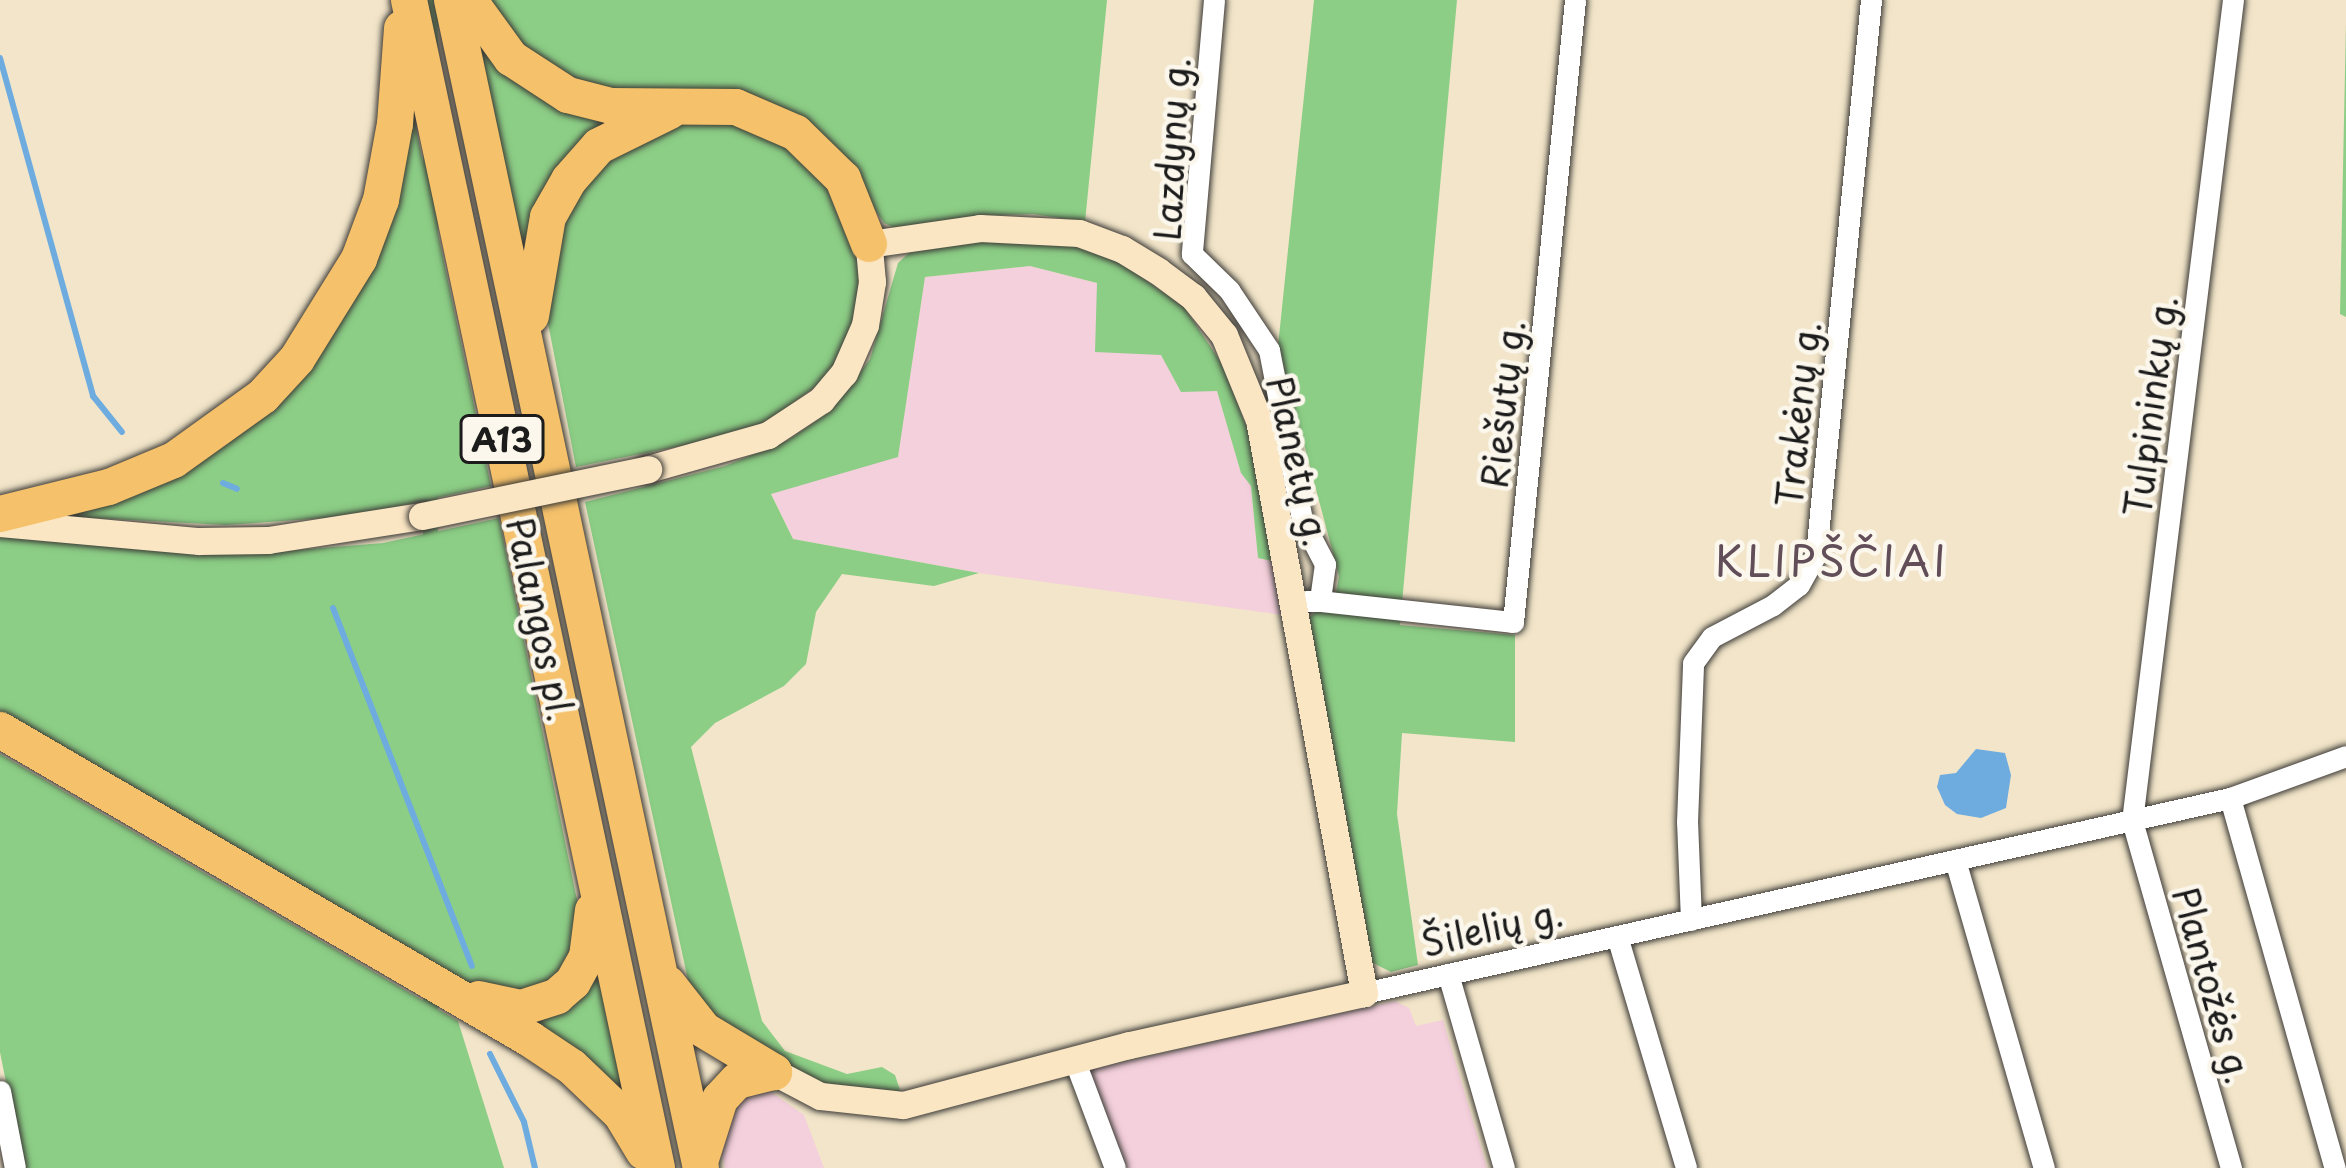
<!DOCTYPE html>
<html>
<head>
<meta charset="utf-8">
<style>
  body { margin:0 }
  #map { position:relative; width:2346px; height:1168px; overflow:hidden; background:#f2e5c9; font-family:"Playpen Sans",sans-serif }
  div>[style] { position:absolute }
  .built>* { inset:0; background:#f4cfdc }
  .green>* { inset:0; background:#8cce86; transform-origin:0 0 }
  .water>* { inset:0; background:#6eace0 }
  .stream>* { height:6px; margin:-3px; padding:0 3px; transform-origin:3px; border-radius:3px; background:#6eace0 }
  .roads { filter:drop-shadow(0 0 3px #3c3a36) drop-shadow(0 0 3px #3c3a36) }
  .street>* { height:21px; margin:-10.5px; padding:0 10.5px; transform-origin:10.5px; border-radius:10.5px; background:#fff }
  .secondary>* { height:27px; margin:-13.5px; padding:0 13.5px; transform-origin:13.5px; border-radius:13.5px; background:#fbe6c4 }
  .highway>* { height:36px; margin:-18px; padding:0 18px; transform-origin:18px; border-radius:18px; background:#f5c16b }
  .bridges { filter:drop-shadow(0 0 3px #3c3a36) drop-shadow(0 0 3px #3c3a36) }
  .secondary-bridge>* { height:27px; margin:-13.5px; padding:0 13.5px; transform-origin:13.5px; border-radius:13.5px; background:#fbe6c4 }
  span { translate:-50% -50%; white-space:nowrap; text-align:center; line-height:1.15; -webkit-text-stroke:9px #fbf7ec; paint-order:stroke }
  .shield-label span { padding:3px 9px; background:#fbf7ec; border:3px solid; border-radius:9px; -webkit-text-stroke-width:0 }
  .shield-label { font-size:33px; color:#1c1c1c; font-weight:700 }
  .street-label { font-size:36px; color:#1c1c1c }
  .quarter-label { font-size:42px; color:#624e58; letter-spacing:3px }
</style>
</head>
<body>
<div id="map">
  <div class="built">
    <i style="clip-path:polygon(1030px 266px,1097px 283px,1161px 355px,1217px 391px,1241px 473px,1251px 485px,1258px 558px,1272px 561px,1283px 615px,979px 573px,793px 539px,771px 493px,898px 456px,925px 277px)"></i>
    <i style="clip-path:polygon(1395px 1001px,1409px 1008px,1416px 1026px,1443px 1020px,1487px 1168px,1127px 1168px,1088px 1070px)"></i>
    <i style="clip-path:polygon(764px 1087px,804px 1115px,824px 1168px,725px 1168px,717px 1131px,723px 1107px)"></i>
  </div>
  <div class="green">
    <i style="left:423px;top:0;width:15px;height:1194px"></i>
    <i style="clip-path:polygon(482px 0,1107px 0,1085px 222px,1033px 214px,983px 216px,897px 229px,884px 223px,834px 149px,543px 71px)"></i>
    <i style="clip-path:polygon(1314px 0,1457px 0,1400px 625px,1515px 635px,1515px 742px,1402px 733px,1397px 814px,1418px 965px,1391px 972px,1369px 961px,1307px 620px,1336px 593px,1339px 576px,1278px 346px)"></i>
    <i style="clip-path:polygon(2346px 23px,2346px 317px,2340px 314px)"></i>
    <i style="clip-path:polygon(475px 32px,630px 114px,527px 266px)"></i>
    <i style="clip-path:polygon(410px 100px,491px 486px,354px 516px,226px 525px,54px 516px,302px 373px)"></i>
    <i style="clip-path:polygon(714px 119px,759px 129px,808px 159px,845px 209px,857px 242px,862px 292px,847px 344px,827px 378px,769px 421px,710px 440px,576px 467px,546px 313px,558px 228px,573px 190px,652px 128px)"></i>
    <i style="clip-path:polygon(1036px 237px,1113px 257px,1184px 307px,1222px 364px,1247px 428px,1272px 561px,1258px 558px,1251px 486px,1241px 473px,1217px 391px,1181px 392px,1161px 355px,1095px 352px,1097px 283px,1030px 266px,925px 277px,898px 457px,771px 494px,793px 539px,979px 573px,934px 586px,842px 574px,816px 612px,806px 664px,784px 686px,715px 723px,691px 747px,762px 1021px,785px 1051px,847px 1074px,882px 1067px,895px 1075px,901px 1093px,810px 1081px,697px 1005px,689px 985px,585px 502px,725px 466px,788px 440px,831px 411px,870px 359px,898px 263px,911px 251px,929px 244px)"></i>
    <i style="clip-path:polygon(499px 518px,580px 915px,582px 938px,556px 983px,501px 997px,446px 973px,0 716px,0 536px,272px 552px,383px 543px)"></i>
    <i style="clip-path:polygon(0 754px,458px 1021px,504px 1168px,23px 1168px,0 1052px)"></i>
    <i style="clip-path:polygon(598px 951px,628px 1100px,519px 1016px)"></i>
  </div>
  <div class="water">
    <i style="clip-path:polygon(1976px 749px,2005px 753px,2011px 775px,2006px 808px,1981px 818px,1957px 814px,1945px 805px,1937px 787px,1940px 775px,1956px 773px)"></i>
  </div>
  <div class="stream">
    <i style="left:0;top:58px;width:351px;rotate:74.6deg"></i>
    <i style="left:93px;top:396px;width:46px;rotate:51.1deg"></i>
    <i style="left:223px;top:483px;width:15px;rotate:23deg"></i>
    <i style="left:333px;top:608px;width:384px;rotate:68.8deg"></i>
    <i style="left:490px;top:1054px;width:76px;rotate:63.4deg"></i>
    <i style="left:524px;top:1122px;width:47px;rotate:76.6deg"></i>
  </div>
  <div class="roads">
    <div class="street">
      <i style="left:1214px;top:0;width:255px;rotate:95deg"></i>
      <i style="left:1192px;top:254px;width:52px;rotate:44.2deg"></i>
      <i style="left:1229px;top:290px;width:72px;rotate:56.3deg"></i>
      <i style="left:1269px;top:350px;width:173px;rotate:79deg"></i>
      <i style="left:1302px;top:520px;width:50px;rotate:62.4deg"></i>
      <i style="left:1325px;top:564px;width:37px;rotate:98deg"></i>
      <i style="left:1320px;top:601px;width:14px;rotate:180deg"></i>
      <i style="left:1320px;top:601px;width:194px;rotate:6.2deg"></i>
      <i style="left:1513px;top:622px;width:625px;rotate:-84.31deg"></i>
      <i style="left:2230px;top:798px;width:385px;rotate:74.2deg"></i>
      <i style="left:1955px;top:860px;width:321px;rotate:73.9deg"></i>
      <i style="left:1691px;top:920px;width:98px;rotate:-92.3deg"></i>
      <i style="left:1687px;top:822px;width:159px;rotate:-87.8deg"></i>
      <i style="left:1693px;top:663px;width:32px;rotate:-54deg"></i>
      <i style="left:1712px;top:637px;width:69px;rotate:-27.7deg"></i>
      <i style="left:1773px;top:605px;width:33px;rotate:-38deg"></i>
      <i style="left:1799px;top:585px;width:35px;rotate:-61deg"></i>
      <i style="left:1816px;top:554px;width:557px;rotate:-84.33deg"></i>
      <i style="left:1617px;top:936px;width:242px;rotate:73.4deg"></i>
      <i style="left:1448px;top:974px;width:202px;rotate:73.9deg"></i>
      <i style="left:1364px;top:993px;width:888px;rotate:-12.69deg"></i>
      <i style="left:2230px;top:798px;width:123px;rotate:-19.9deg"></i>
      <i style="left:1074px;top:1059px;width:116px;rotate:69.4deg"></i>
      <i style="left:0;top:1091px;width:78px;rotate:79deg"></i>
      <i style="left:2231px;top:1168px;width:361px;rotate:-105.9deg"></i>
      <i style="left:2132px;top:821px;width:827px;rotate:-82.99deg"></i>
    </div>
    <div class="secondary">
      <i style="left:648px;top:469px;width:125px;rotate:-15.8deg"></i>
      <i style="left:768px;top:435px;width:64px;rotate:-33.4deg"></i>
      <i style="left:821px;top:400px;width:35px;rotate:-50deg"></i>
      <i style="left:844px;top:373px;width:52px;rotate:-66.4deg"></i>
      <i style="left:865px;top:325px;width:44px;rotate:-80.8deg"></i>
      <i style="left:872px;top:282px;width:38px;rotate:-95deg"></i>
      <i style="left:869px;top:244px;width:112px;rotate:-8.2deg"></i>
      <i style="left:980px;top:228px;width:99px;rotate:2.9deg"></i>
      <i style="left:1079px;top:233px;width:46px;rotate:20.4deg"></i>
      <i style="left:1122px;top:249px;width:42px;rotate:31.4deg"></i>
      <i style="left:1158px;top:271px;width:44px;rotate:36.6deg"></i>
      <i style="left:1193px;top:297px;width:49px;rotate:50.8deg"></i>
      <i style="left:1224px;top:335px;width:92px;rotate:67.6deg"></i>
      <i style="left:1259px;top:420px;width:583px;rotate:79.62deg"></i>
      <i style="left:1364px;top:993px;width:241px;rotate:167.5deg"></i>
      <i style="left:1129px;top:1045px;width:234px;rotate:165.1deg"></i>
      <i style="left:903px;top:1105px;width:83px;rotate:-173.8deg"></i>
      <i style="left:820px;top:1096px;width:52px;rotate:-152.4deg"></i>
      <i style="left:0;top:523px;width:200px;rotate:5.2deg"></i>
      <i style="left:199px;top:541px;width:69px;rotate:-0.8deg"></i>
      <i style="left:268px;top:540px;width:156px;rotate:-8.9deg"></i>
    </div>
    <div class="highway">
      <i style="left:409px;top:0;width:1194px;rotate:78.01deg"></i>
      <i style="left:452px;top:0;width:1194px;rotate:77.97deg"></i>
      <i style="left:469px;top:0;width:72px;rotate:54.1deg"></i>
      <i style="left:511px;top:58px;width:68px;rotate:33deg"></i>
      <i style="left:568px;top:95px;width:44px;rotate:14.3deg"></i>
      <i style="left:611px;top:106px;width:125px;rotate:0.5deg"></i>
      <i style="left:736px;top:107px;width:65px;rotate:23.4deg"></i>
      <i style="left:796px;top:133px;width:66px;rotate:44.4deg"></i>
      <i style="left:843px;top:179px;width:70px;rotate:68.2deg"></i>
      <i style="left:531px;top:316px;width:100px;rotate:-80.3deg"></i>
      <i style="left:548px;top:217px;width:43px;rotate:-60.4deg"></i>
      <i style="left:569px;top:180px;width:45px;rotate:-48.6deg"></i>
      <i style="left:599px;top:146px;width:79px;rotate:-26.2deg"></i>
      <i style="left:0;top:514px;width:112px;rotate:-13.9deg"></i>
      <i style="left:109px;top:487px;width:70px;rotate:-22.6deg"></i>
      <i style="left:174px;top:460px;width:110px;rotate:-35.7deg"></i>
      <i style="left:263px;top:396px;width:50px;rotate:-47.4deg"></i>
      <i style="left:297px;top:359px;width:118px;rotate:-58.2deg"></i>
      <i style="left:359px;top:259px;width:63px;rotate:-69.6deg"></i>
      <i style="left:381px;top:200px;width:77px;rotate:-79.6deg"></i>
      <i style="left:395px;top:124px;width:96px;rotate:-85.8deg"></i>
      <i style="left:0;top:730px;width:613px;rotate:30.24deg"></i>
      <i style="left:530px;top:1039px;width:50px;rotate:33.7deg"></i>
      <i style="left:572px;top:1067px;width:68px;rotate:43.8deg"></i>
      <i style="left:621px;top:1114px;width:44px;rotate:58.8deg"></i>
      <i style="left:668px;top:984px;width:58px;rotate:52deg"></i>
      <i style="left:704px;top:1030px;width:82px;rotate:31deg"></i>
      <i style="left:479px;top:999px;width:43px;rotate:12.1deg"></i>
      <i style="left:521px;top:1008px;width:38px;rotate:-18deg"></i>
      <i style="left:557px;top:996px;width:21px;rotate:-41deg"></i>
      <i style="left:573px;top:982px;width:29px;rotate:-61deg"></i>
      <i style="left:587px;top:957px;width:47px;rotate:-82.7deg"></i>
      <i style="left:700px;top:1162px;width:66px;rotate:-72.4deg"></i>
      <i style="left:720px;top:1099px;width:25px;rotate:-47deg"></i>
      <i style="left:737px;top:1081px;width:38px;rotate:-14deg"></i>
    </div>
  </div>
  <div class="bridges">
    <div class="secondary-bridge">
      <i style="left:422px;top:516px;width:231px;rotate:-11.7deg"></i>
    </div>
  </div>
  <div class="shield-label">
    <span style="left:502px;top:439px">A13</span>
  </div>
  <div class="street-label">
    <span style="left:1171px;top:149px;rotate:-87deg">Lazdynų g.</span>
    <span style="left:1502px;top:404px;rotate:-84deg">Riešutų g.</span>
    <span style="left:2150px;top:406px;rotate:-83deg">Tulpininkų g.</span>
    <span style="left:1797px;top:414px;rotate:-84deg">Trakėnų g.</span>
    <span style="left:1299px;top:461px;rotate:77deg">Planetų g.</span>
    <span style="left:541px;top:619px;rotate:78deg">Palangos pl.</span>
    <span style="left:1492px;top:927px;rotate:-13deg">Šilelių g.</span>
    <span style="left:2213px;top:985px;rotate:74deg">Plantožės g.</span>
  </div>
  <div class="quarter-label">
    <span style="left:1832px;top:560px">KLIPŠČIAI</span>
  </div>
</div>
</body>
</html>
